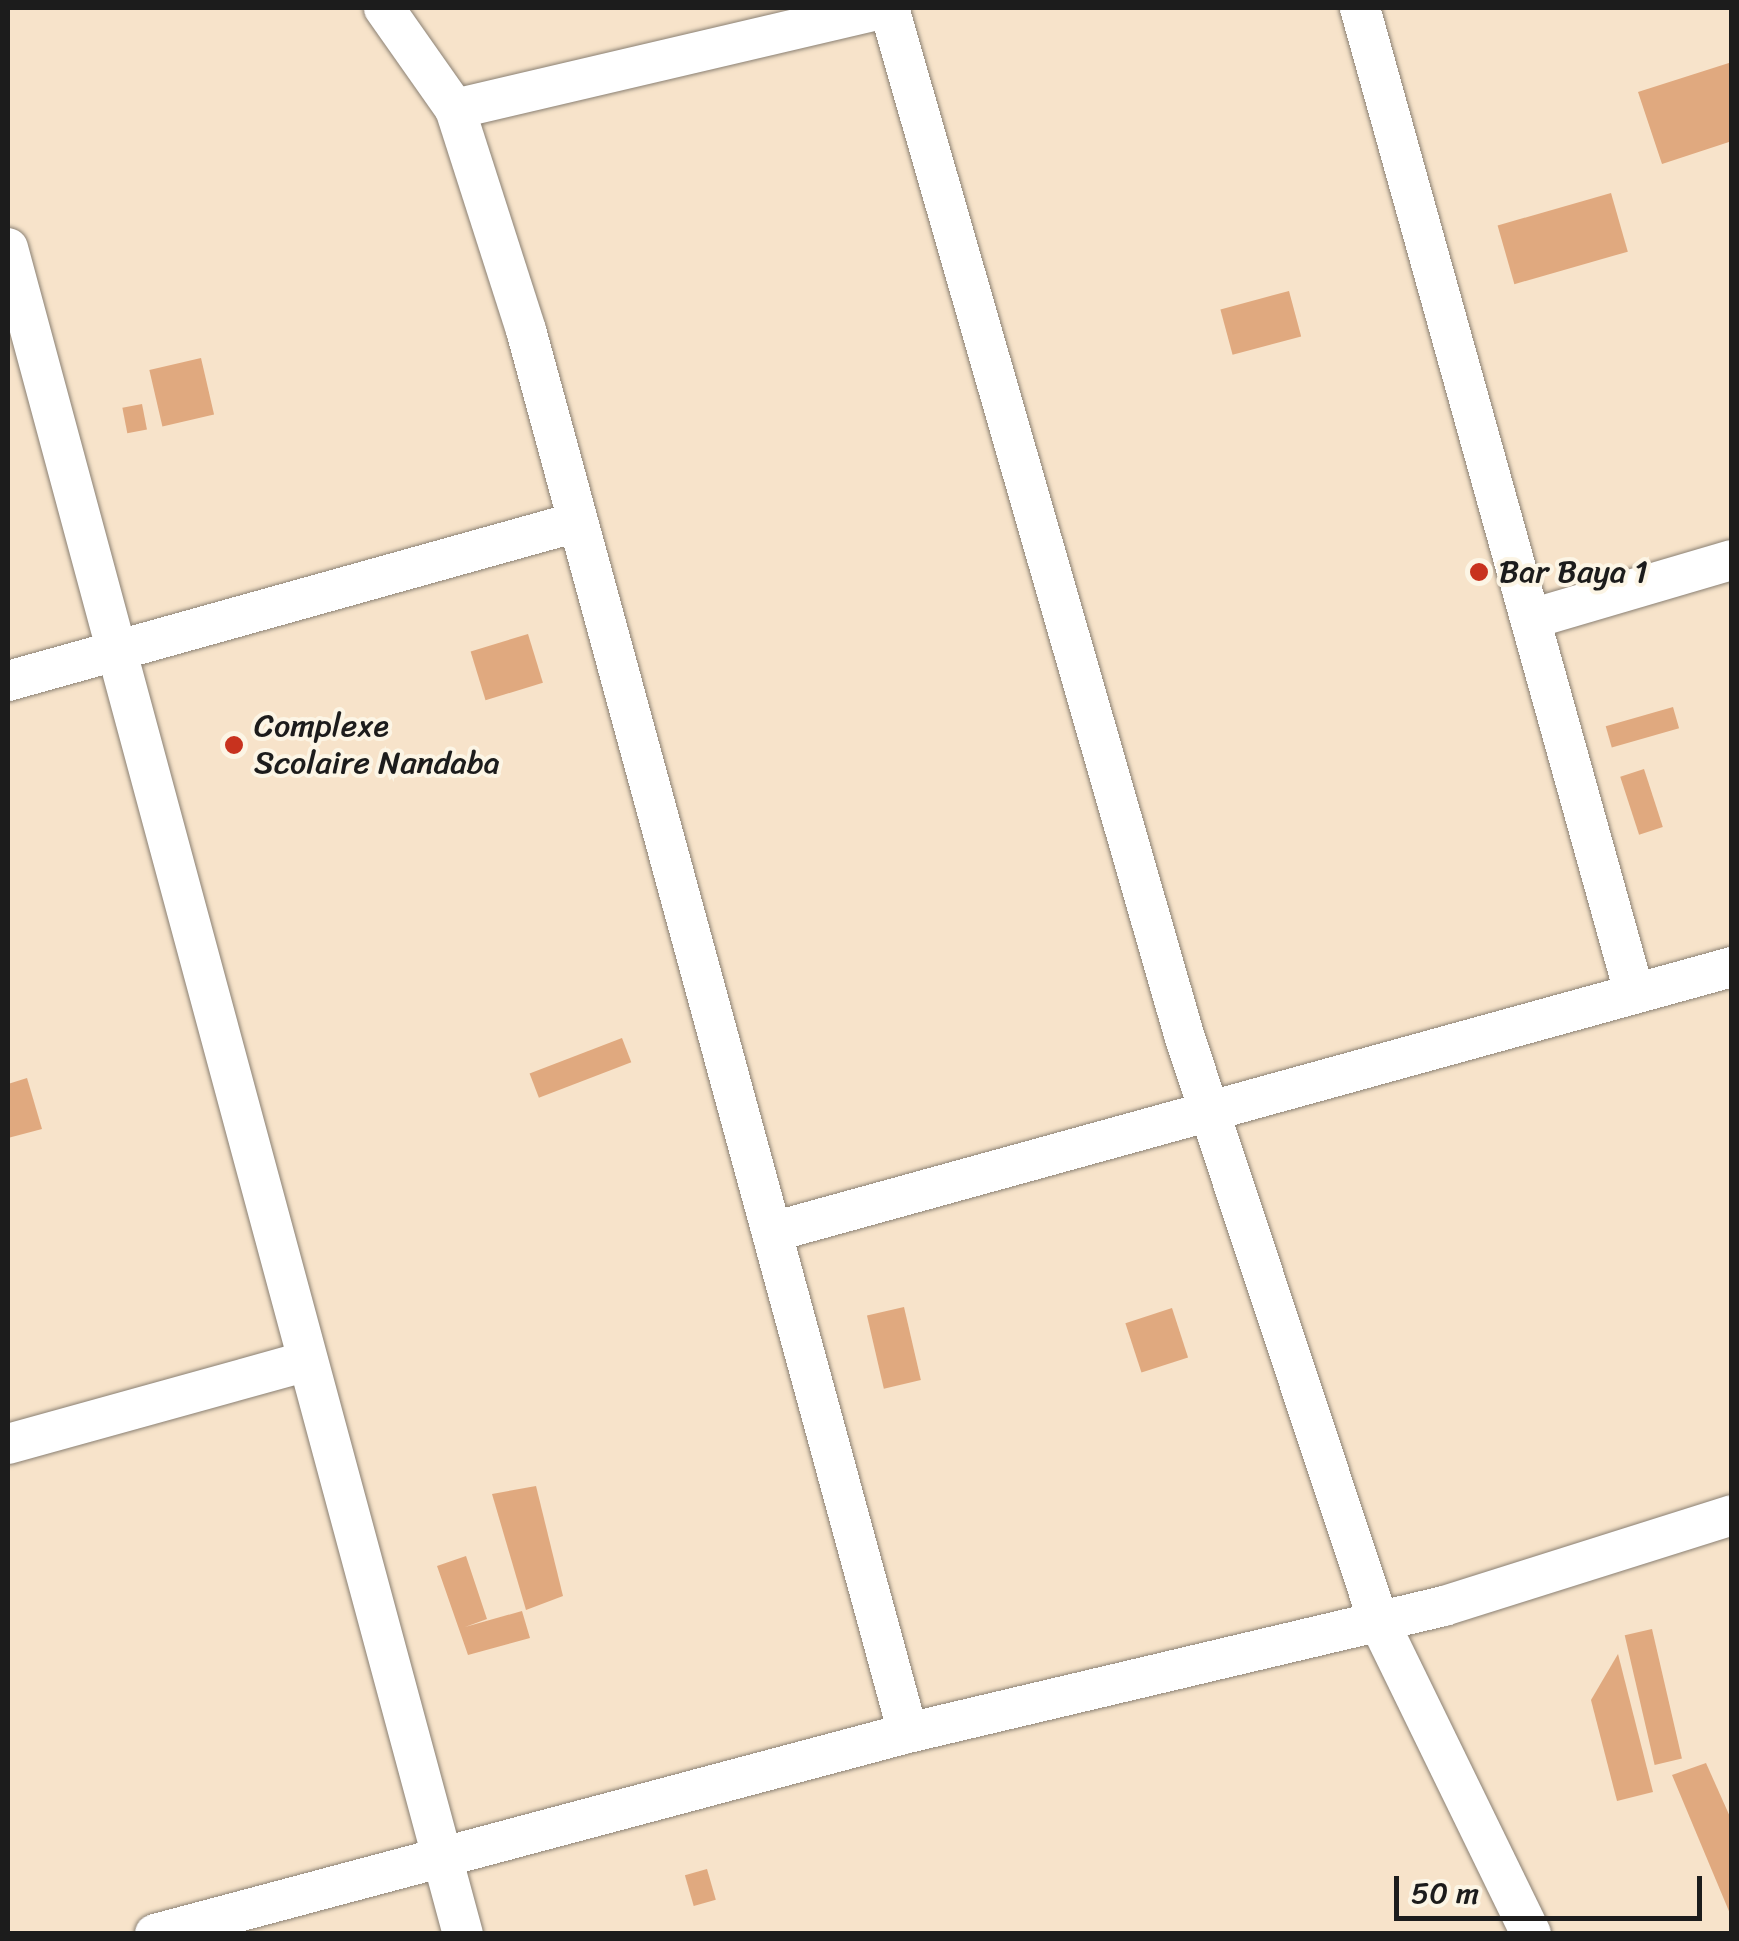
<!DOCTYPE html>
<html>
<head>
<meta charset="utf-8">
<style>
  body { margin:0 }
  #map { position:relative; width:1739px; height:1941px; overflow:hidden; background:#f7e3ca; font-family:Sriracha,sans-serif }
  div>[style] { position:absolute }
  .building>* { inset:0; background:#e0a97f; transform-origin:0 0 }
  .roads { filter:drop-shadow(0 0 2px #8a8073) drop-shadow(0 0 2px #8a8073) }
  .minor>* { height:40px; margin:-20px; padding:0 20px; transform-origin:20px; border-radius:20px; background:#fff }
  .dots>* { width:28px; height:28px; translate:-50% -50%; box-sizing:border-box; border:5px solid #fcf5e5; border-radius:50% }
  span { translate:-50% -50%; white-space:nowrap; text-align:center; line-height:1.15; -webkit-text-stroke:8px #fcf5e5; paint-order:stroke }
  .poi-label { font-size:32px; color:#1c1c1c }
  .left { translate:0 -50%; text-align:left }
  .frame { position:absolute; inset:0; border:10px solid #1c1c1c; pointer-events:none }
  .scale { position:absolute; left:1394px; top:1876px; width:308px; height:45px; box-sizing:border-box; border:5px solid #1c1c1c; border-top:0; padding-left:12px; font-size:30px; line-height:35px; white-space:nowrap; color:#1c1c1c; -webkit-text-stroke:8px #fcf5e5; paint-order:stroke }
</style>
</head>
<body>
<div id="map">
  <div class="building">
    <i style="clip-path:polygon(1732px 62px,1732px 141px,1662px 164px,1638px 92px)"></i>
    <i style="left:1611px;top:193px;width:61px;height:118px;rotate:74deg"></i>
    <i style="left:1289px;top:291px;width:47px;height:71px;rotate:75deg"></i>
    <i style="left:201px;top:358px;width:58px;height:53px;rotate:77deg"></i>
    <i style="left:142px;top:404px;width:26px;height:20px;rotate:79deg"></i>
    <i style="left:528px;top:634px;width:51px;height:60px;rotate:73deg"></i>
    <i style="left:1673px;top:707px;width:22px;height:70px;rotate:74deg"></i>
    <i style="left:1644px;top:769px;width:61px;height:25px;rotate:72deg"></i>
    <i style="left:622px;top:1038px;width:26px;height:99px;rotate:69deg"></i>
    <i style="clip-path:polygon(27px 1078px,42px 1129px,8px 1138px,8px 1084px)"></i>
    <i style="left:904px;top:1307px;width:75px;height:38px;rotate:77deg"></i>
    <i style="left:1172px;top:1308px;width:52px;height:49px;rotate:72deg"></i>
    <i style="clip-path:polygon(536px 1486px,563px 1596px,526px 1610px,492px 1494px)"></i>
    <i style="clip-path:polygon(466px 1556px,487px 1619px,465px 1627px,522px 1611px,530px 1638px,468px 1655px,437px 1566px)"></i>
    <i style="left:1652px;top:1629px;width:133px;height:28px;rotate:77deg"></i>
    <i style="clip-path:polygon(1618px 1654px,1653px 1792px,1617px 1801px,1591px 1700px)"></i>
    <i style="clip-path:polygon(1706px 1763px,1731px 1819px,1731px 1916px,1672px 1775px)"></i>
    <i style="left:707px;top:1869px;width:32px;height:23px;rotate:74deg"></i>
  </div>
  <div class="roads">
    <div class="minor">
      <i style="left:384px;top:8px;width:123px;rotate:54.9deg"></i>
      <i style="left:455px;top:109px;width:232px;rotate:72.2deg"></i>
      <i style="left:526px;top:330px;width:1454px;rotate:74.77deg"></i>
      <i style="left:889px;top:8px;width:1072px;rotate:73.97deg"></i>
      <i style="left:1185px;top:1038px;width:613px;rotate:71.65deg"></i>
      <i style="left:1378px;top:1620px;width:349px;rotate:64deg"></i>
      <i style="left:1360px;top:8px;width:1021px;rotate:74.44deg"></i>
      <i style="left:455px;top:109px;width:441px;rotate:-13.2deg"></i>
      <i style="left:8px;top:248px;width:1746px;rotate:74.9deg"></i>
      <i style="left:1531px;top:619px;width:209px;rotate:-16.4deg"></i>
      <i style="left:8px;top:681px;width:591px;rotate:-15.61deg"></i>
      <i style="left:776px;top:1231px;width:992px;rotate:-15.44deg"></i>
      <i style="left:8px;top:1444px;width:311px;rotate:-15.5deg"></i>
      <i style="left:155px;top:1934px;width:779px;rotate:-14.95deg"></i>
      <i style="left:908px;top:1733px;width:551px;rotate:-13.33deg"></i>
      <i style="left:1444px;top:1606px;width:302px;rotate:-17.5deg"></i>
    </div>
  </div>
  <div class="dots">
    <i style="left:1479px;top:572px;background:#c8321e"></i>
    <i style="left:234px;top:745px;background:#c8321e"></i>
  </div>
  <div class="poi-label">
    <span class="left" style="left:1499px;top:572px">Bar Baya 1</span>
    <span class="left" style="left:254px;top:745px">Complexe<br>Scolaire Nandaba</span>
  </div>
  <div class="frame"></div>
  <div class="scale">50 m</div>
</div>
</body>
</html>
